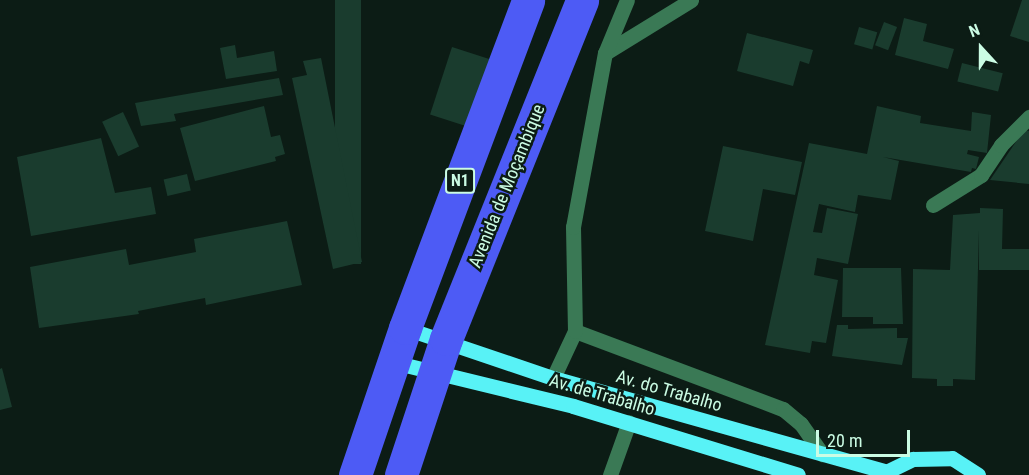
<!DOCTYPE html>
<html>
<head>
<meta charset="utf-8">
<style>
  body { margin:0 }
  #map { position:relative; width:1029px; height:475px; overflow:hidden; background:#0c1c15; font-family:"Roboto Condensed",sans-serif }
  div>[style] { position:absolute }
  .building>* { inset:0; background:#1a3c2e; transform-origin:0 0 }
  .minor>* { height:15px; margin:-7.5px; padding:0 7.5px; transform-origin:7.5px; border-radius:7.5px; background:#3a7955 }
  .major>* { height:15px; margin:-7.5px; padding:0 7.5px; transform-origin:7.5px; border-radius:7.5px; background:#58f2f6 }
  .highway>* { height:33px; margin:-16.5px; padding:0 16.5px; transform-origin:16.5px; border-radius:16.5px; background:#4d5bf5 }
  span { translate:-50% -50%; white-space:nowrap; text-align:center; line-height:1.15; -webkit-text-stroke:5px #0c1c15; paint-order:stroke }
  .shield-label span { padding:2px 4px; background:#0c1c15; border:2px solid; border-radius:4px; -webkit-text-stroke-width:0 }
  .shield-label { font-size:16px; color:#cbfce4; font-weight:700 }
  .street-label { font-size:18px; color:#cbfce4 }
  .north { position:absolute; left:951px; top:18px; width:60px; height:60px; -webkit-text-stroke:4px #0c1c15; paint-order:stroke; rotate:339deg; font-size:16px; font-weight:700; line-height:24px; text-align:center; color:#cbfce4 }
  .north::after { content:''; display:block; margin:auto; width:21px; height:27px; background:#cbfce4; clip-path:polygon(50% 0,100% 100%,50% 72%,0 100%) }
  .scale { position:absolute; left:816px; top:430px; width:94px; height:27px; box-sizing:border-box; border:3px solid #cbfce4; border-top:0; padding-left:8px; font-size:18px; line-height:21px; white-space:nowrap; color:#cbfce4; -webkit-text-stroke:4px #0c1c15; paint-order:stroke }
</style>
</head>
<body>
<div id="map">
  <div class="building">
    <i style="left:335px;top:0;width:26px;height:264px"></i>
    <i style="clip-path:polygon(1022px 0,1029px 0,1029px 42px,1010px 36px)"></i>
    <i style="clip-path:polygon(904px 18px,927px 24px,923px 41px,954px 49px,948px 69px,895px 55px)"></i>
    <i style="left:884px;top:22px;width:14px;height:25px;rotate:21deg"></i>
    <i style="left:859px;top:27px;width:19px;height:18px;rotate:16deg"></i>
    <i style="clip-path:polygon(747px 33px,813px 50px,809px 64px,800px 61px,793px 86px,737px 71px)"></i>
    <i style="clip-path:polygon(235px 45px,237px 58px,274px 51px,277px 71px,226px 79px,220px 48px)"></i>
    <i style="left:452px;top:47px;width:44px;height:71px;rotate:18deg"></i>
    <i style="clip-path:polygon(321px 58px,362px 262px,333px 269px,292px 78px,307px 75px,303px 61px)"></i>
    <i style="left:962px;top:63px;width:42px;height:19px;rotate:14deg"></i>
    <i style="clip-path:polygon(279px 78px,283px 95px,174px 114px,176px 121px,141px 126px,135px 103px)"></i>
    <i style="clip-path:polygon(264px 106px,271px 137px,280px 135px,285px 154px,275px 157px,276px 161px,195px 181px,180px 128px)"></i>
    <i style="clip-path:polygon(877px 106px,921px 116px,920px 123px,971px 131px,972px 112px,991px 115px,987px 153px,968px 150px,967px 154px,979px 157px,976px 169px,972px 168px,971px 172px,883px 157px,899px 161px,891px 200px,858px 195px,855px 212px,819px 204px,813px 232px,822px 233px,827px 208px,858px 214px,848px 264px,817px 258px,814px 275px,838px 280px,826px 343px,812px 341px,810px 353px,765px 345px,809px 143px,867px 154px)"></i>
    <i style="left:123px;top:112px;width:38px;height:23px;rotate:65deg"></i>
    <i style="clip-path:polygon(1024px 130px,1029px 131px,1029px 184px,990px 180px)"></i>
    <i style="clip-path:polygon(101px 138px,115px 193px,151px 187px,156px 214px,31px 236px,17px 157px)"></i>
    <i style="clip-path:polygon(723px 146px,802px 162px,795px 195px,763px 189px,753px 241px,705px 231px)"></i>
    <i style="left:187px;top:174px;width:17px;height:24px;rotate:77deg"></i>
    <i style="clip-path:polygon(980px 208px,1003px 209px,1002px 249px,1029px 249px,1029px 270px,979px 270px,979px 230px,975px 380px,953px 379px,953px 386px,937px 386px,937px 379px,912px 378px,913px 269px,950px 270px,953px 215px,980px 213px)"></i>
    <i style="clip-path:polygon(287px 221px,302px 285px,206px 305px,205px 298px,138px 311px,139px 314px,39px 328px,30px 267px,126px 249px,129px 265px,196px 252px,194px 239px)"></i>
    <i style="clip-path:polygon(843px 268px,901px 268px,903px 324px,873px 324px,873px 317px,842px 317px)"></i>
    <i style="clip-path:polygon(837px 325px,848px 325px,848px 329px,897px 328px,897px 338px,908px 338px,902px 365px,832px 356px)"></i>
    <i style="clip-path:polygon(2px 368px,12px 407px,0 410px,0 369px)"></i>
  </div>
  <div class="minor">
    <i style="left:605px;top:53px;width:101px;rotate:-31.6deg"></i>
    <i style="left:933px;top:205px;width:57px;rotate:-32deg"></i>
    <i style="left:981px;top:175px;width:36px;rotate:-56deg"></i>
    <i style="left:1001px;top:145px;width:40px;rotate:-45deg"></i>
    <i style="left:575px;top:331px;width:222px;rotate:20.6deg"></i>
    <i style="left:783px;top:409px;width:23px;rotate:40deg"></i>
    <i style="left:801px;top:424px;width:37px;rotate:55deg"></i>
    <i style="left:553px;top:378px;width:52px;rotate:-64.9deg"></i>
    <i style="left:575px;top:331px;width:104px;rotate:-91.1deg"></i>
    <i style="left:573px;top:227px;width:177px;rotate:-79.6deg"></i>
    <i style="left:605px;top:53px;width:57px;rotate:-67.5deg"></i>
    <i style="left:610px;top:475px;width:56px;rotate:-70.3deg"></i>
  </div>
  <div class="major">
    <i style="left:405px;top:328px;width:156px;rotate:18.7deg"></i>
    <i style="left:553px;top:378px;width:344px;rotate:15.7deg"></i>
    <i style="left:393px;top:362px;width:185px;rotate:13.7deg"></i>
    <i style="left:573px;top:406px;width:235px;rotate:17deg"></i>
    <i style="left:880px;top:475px;width:37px;rotate:-26deg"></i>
    <i style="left:913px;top:459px;width:39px;rotate:-1deg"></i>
    <i style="left:952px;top:458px;width:31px;rotate:33deg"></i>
  </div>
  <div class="highway">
    <i style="left:355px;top:475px;width:155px;rotate:-71.2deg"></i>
    <i style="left:405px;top:328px;width:350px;rotate:-69.4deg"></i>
    <i style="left:401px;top:475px;width:143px;rotate:-71.7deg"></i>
    <i style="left:446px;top:339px;width:365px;rotate:-68.1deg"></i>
  </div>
  <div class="shield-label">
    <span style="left:460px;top:181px">N1</span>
  </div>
  <div class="street-label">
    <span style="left:507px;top:186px;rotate:-68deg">Avenida de Moçambique</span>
    <span style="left:669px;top:391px;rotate:16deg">Av. do Trabalho</span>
    <span style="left:602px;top:395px;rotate:16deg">Av. de Trabalho</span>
  </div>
  <div class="north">N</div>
  <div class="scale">20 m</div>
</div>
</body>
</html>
